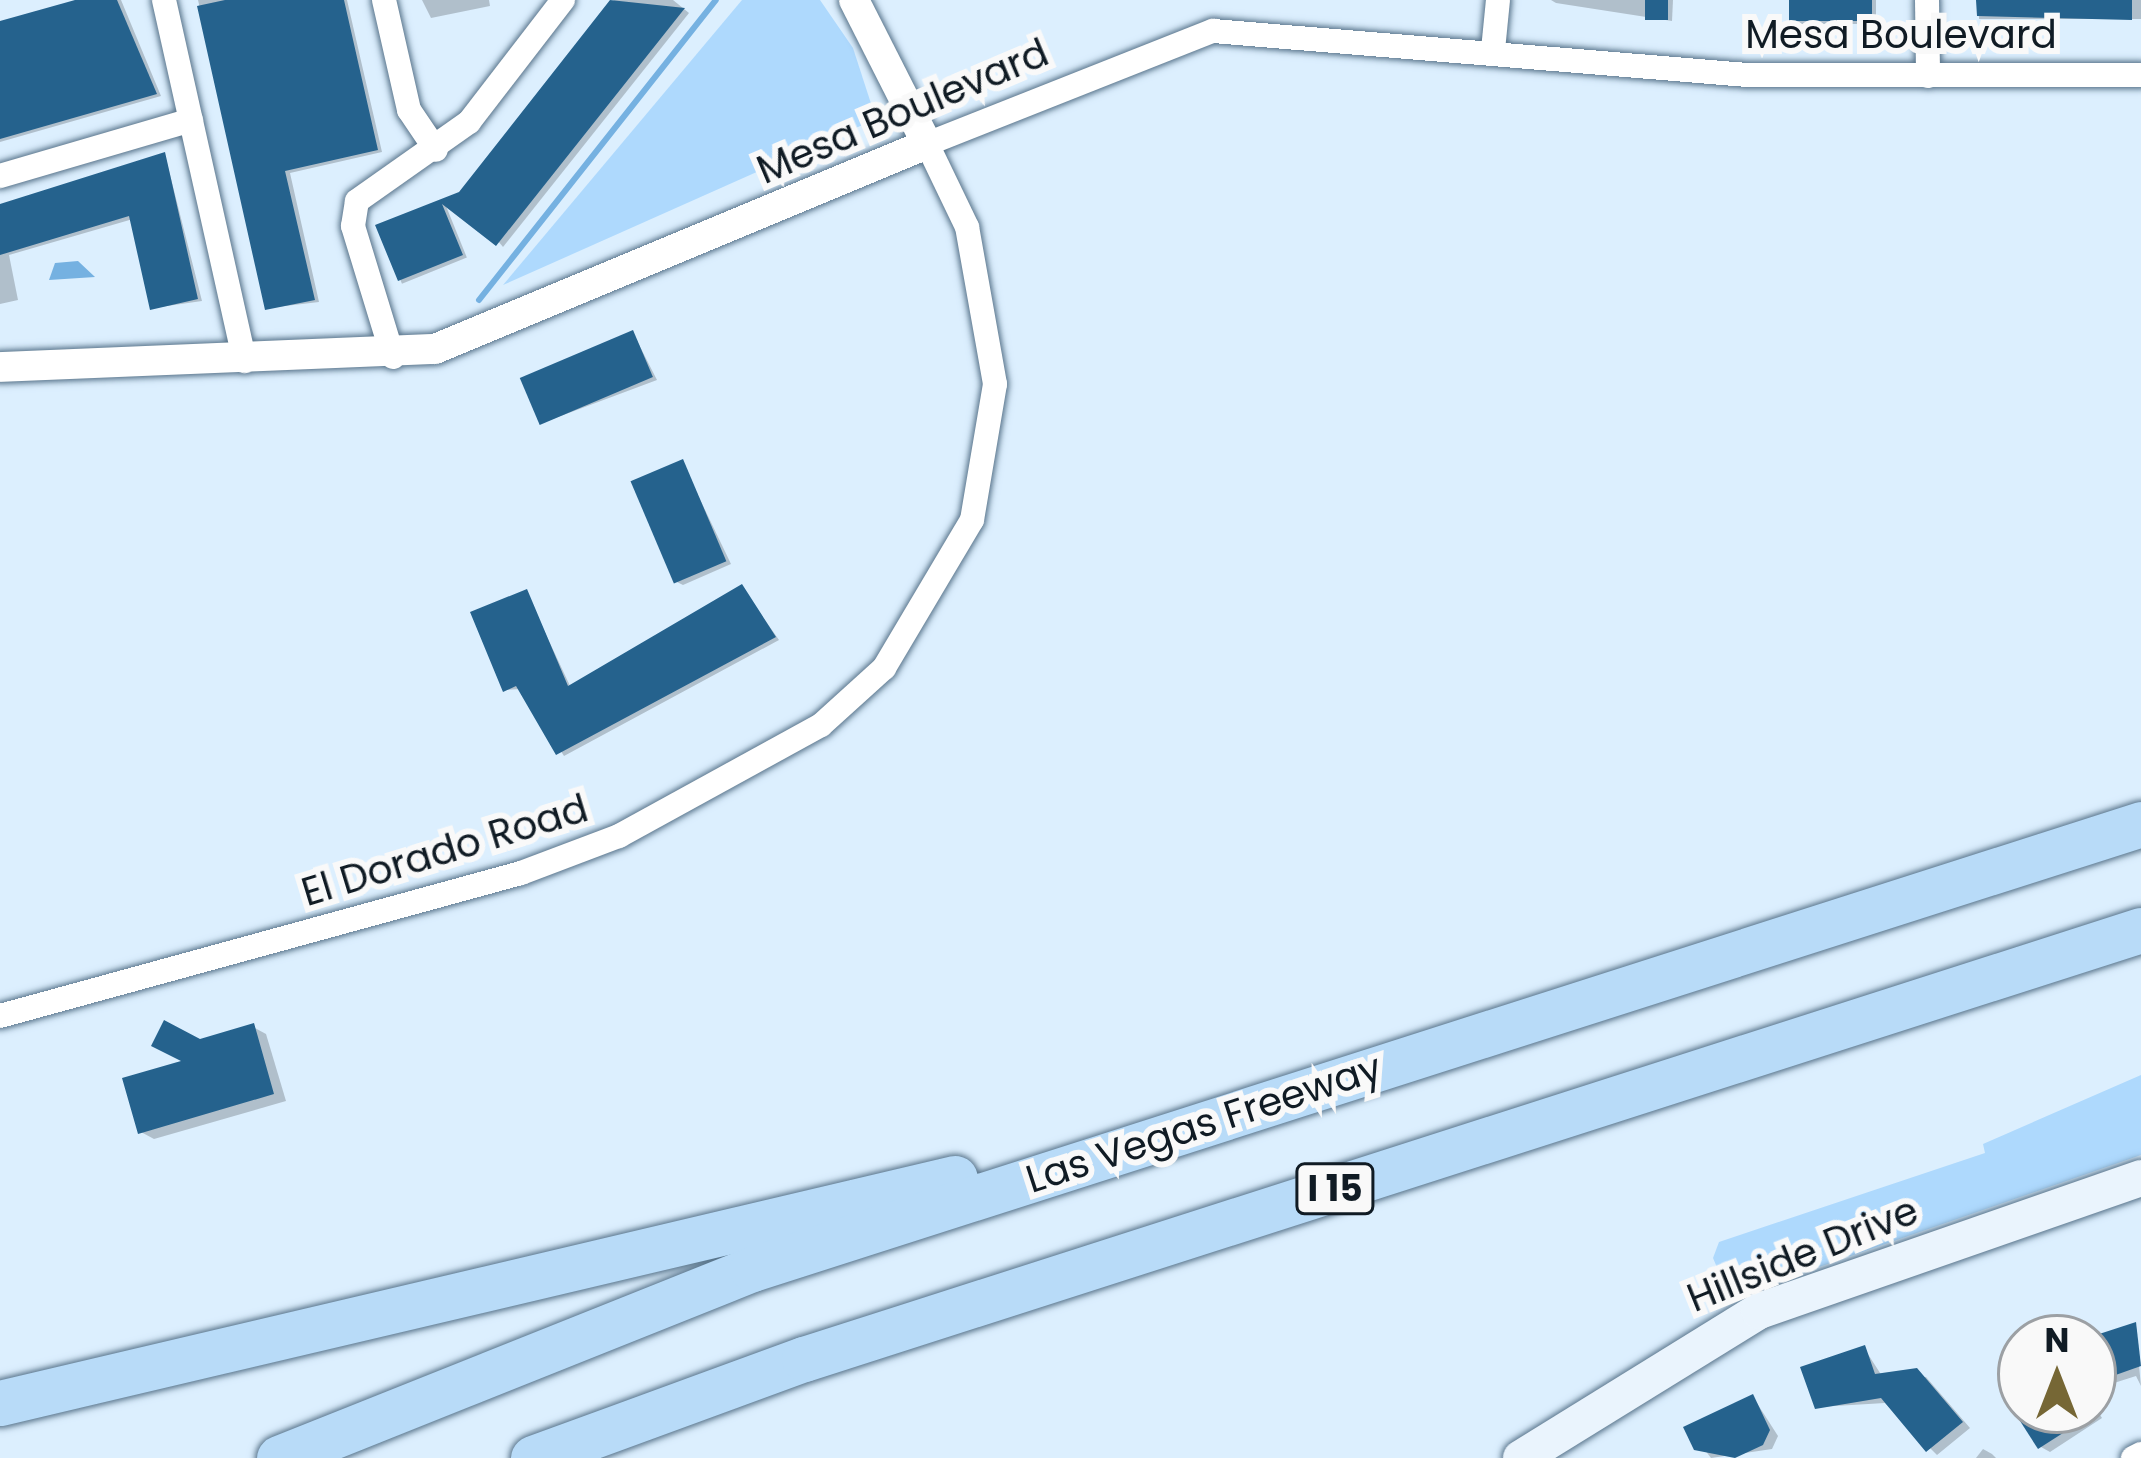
<!DOCTYPE html>
<html>
<head>
<meta charset="utf-8">
<style>
  body { margin:0 }
  #map { position:relative; width:2141px; height:1458px; overflow:hidden; background:#dceffe; font-family:Poppins,sans-serif }
  div>[style] { position:absolute }
  .green>* { inset:0; background:#aed9fd }
  .water>* { inset:0; background:#75b1e1 }
  .shadow>* { inset:0; background:#0003; transform-origin:0 0 }
  .stream>* { height:6px; margin:-3px; padding:0 3px; transform-origin:3px; border-radius:3px; background:#75b1e1 }
  .building>* { inset:0; background:#25628d; transform-origin:0 0 }
  .roads { filter:drop-shadow(0 0 3px #58748b) drop-shadow(0 0 3px #58748b) }
  .minor>* { height:24px; margin:-12px; padding:0 12px; transform-origin:12px; border-radius:12px; background:#fff }
  .tertiary>* { height:30px; margin:-15px; padding:0 15px; transform-origin:15px; border-radius:15px; background:#fff }
  .secondary>* { height:36px; margin:-18px; padding:0 18px; transform-origin:18px; border-radius:18px; background:#eaf4fd }
  .motorway>* { height:45px; margin:-22.5px; padding:0 22.5px; transform-origin:22.5px; border-radius:22.5px; background:#b8dbf8 }
  span { translate:-50% -50%; white-space:nowrap; text-align:center; line-height:1.15; -webkit-text-stroke:12px #f9f9f9; paint-order:stroke }
  .shield-label span { padding:3px 9px; background:#f9f9f9; border:3px solid; border-radius:9px; -webkit-text-stroke-width:0 }
  .shield-label { font-size:36px; color:#101b24; font-weight:700 }
  .street-label { font-size:39px; color:#101b24 }
  .north { position:absolute; left:1997px; top:1314px; width:120px; height:120px; box-sizing:border-box; background:#f9f9f9; border:3px solid #9ca0a4; border-radius:50%; rotate:0deg; font-size:33px; font-weight:700; line-height:48px; text-align:center; color:#101b24 }
  .north::after { content:''; display:block; margin:auto; width:42px; height:54px; background:#766735; clip-path:polygon(50% 0,100% 100%,50% 72%,0 100%) }
</style>
</head>
<body>
<div id="map">
  <div class="green">
    <i style="clip-path:polygon(742px 0,820px 0,853px 48px,876px 119px,503px 285px)"></i>
    <i style="clip-path:polygon(2141px 1075px,2141px 1155px,1730px 1298px,1713px 1258px,1719px 1242px,1985px 1153px,1983px 1144px)"></i>
  </div>
  <div class="water">
    <i style="clip-path:polygon(78px 261px,95px 277px,49px 280px,55px 263px)"></i>
  </div>
  <div class="shadow">
    <i style="clip-path:polygon(86px 0,121px 0,161px 96px,0 142px,0 25px)"></i>
    <i style="clip-path:polygon(198px 0,347px 0,382px 152px,290px 173px,319px 302px,268px 308px)"></i>
    <i style="clip-path:polygon(422px 0,489px 0,490px 6px,431px 18px)"></i>
    <i style="clip-path:polygon(614px 0,673px 0,689px 13px,503px 247px,460px 195px)"></i>
    <i style="clip-path:polygon(1551px 0,1673px 0,1672px 21px,1556px 3px)"></i>
    <i style="left:1792px;top:0;width:84px;height:24px"></i>
    <i style="left:1979px;top:0;width:162px;height:19px"></i>
    <i style="clip-path:polygon(165px 155px,202px 301px,153px 308px,133px 219px,9px 255px,18px 300px,0 304px,0 207px)"></i>
    <i style="left:444px;top:201px;width:61px;height:70px;rotate:68deg"></i>
    <i style="clip-path:polygon(633px 333px,657px 380px,542px 423px)"></i>
    <i style="clip-path:polygon(682px 462px,731px 564px,683px 585px,677px 582px)"></i>
    <i style="clip-path:polygon(742px 587px,779px 640px,564px 756px,521px 689px,505px 690px,526px 592px,571px 688px)"></i>
    <i style="clip-path:polygon(253px 1027px,266px 1034px,286px 1101px,154px 1139px,141px 1132px,188px 1063px)"></i>
    <i style="clip-path:polygon(2135px 1325px,2141px 1386px,2136px 1376px,2114px 1383px,2093px 1348px)"></i>
    <i style="clip-path:polygon(1864px 1348px,1882px 1376px,1926px 1377px,1970px 1428px,1937px 1455px,1885px 1403px,1818px 1407px)"></i>
    <i style="clip-path:polygon(1753px 1397px,1778px 1436px,1772px 1449px,1711px 1458px,1688px 1428px)"></i>
    <i style="clip-path:polygon(2093px 1404px,2102px 1418px,2050px 1452px,2041px 1447px,2029px 1410px)"></i>
    <i style="clip-path:polygon(1983px 1449px,1992px 1454px,1996px 1458px,1976px 1458px)"></i>
  </div>
  <div class="stream">
    <i style="left:479px;top:300px;width:382px;rotate:-51.7deg"></i>
  </div>
  <div class="building">
    <i style="clip-path:polygon(75px 0,117px 0,157px 94px,0 139px,0 21px)"></i>
    <i style="clip-path:polygon(225px 0,344px 0,378px 150px,285px 171px,315px 300px,265px 310px,197px 6px)"></i>
    <i style="clip-path:polygon(610px 0,685px 8px,496px 246px,442px 204px,463px 255px,398px 281px,375px 225px,459px 192px)"></i>
    <i style="left:1645px;top:0;width:23px;height:20px"></i>
    <i style="left:1789px;top:0;width:83px;height:21px"></i>
    <i style="clip-path:polygon(1976px 0,2132px 0,2132px 20px,1977px 16px)"></i>
    <i style="clip-path:polygon(165px 152px,198px 299px,150px 310px,129px 216px,0 255px,0 204px)"></i>
    <i style="left:633px;top:330px;width:51px;height:123px;rotate:67deg"></i>
    <i style="left:683px;top:459px;width:111px;height:57px;rotate:67deg"></i>
    <i style="clip-path:polygon(742px 584px,776px 637px,556px 755px,516px 686px,503px 692px,470px 612px,527px 589px,568px 686px)"></i>
    <i style="clip-path:polygon(164px 1020px,200px 1039px,254px 1023px,274px 1094px,138px 1134px,122px 1078px,181px 1061px,151px 1046px)"></i>
    <i style="clip-path:polygon(2136px 1322px,2141px 1366px,2093px 1383px,2093px 1336px)"></i>
    <i style="clip-path:polygon(1865px 1345px,1875px 1374px,1917px 1368px,1963px 1422px,1926px 1452px,1881px 1398px,1815px 1409px,1800px 1367px)"></i>
    <i style="clip-path:polygon(1753px 1394px,1770px 1430px,1763px 1445px,1735px 1458px,1694px 1450px,1683px 1427px)"></i>
    <i style="clip-path:polygon(2013px 1410px,2099px 1410px,2038px 1449px)"></i>
  </div>
  <div class="roads">
    <div class="minor">
      <i style="left:164px;top:0;width:370px;rotate:77.4deg"></i>
      <i style="left:384px;top:0;width:113px;rotate:77.2deg"></i>
      <i style="left:409px;top:110px;width:48px;rotate:56deg"></i>
      <i style="left:1927px;top:0;width:76px;rotate:89.2deg"></i>
      <i style="left:1493px;top:50px;width:50px;rotate:-84.3deg"></i>
      <i style="left:0;top:176px;width:199px;rotate:-16.3deg"></i>
      <i style="left:393px;top:357px;width:137px;rotate:-107deg"></i>
      <i style="left:353px;top:226px;width:25px;rotate:-81deg"></i>
      <i style="left:357px;top:201px;width:137px;rotate:-35.2deg"></i>
      <i style="left:469px;top:122px;width:154px;rotate:-52.4deg"></i>
      <i style="left:0;top:1016px;width:540px;rotate:-15.35deg"></i>
      <i style="left:521px;top:873px;width:105px;rotate:-20.7deg"></i>
      <i style="left:619px;top:836px;width:230px;rotate:-28.8deg"></i>
      <i style="left:821px;top:725px;width:85px;rotate:-42.1deg"></i>
      <i style="left:884px;top:668px;width:172px;rotate:-59.3deg"></i>
      <i style="left:972px;top:520px;width:138px;rotate:-80.4deg"></i>
      <i style="left:995px;top:384px;width:159px;rotate:-100.1deg"></i>
      <i style="left:967px;top:227px;width:92px;rotate:-115.7deg"></i>
      <i style="left:927px;top:144px;width:308px;rotate:-21.6deg"></i>
      <i style="left:1213px;top:31px;width:536px;rotate:4.71deg"></i>
      <i style="left:1747px;top:75px;width:394px"></i>
      <i style="left:2133px;top:1458px;width:9px;rotate:-27deg"></i>
    </div>
    <div class="tertiary">
      <i style="left:0;top:367px;width:435px;rotate:-2.4deg"></i>
      <i style="left:435px;top:349px;width:533px;rotate:-22.62deg"></i>
      <i style="left:927px;top:144px;width:161px;rotate:-116.9deg"></i>
    </div>
    <div class="secondary">
      <i style="left:1521px;top:1458px;width:280px;rotate:-31.7deg"></i>
      <i style="left:1759px;top:1311px;width:404px;rotate:-19.2deg"></i>
    </div>
    <div class="motorway">
      <i style="left:0;top:1403px;width:981px;rotate:-13.26deg"></i>
      <i style="left:279px;top:1458px;width:509px;rotate:-21.78deg"></i>
      <i style="left:752px;top:1269px;width:1459px;rotate:-17.76deg"></i>
      <i style="left:533px;top:1458px;width:289px;rotate:-20.1deg"></i>
      <i style="left:804px;top:1359px;width:1404px;rotate:-17.79deg"></i>
    </div>
  </div>
  <div class="shield-label">
    <span style="left:1335px;top:1189px">I 15</span>
  </div>
  <div class="street-label">
    <span style="left:1901px;top:35px">Mesa Boulevard</span>
    <span style="left:903px;top:112px;rotate:-23deg">Mesa Boulevard</span>
    <span style="left:445px;top:851px;rotate:-17deg">El Dorado Road</span>
    <span style="left:1204px;top:1124px;rotate:-18deg">Las Vegas Freeway</span>
    <span style="left:1803px;top:1255px;rotate:-22deg">Hillside Drive</span>
  </div>
  <div class="north">N</div>
</div>
</body>
</html>
